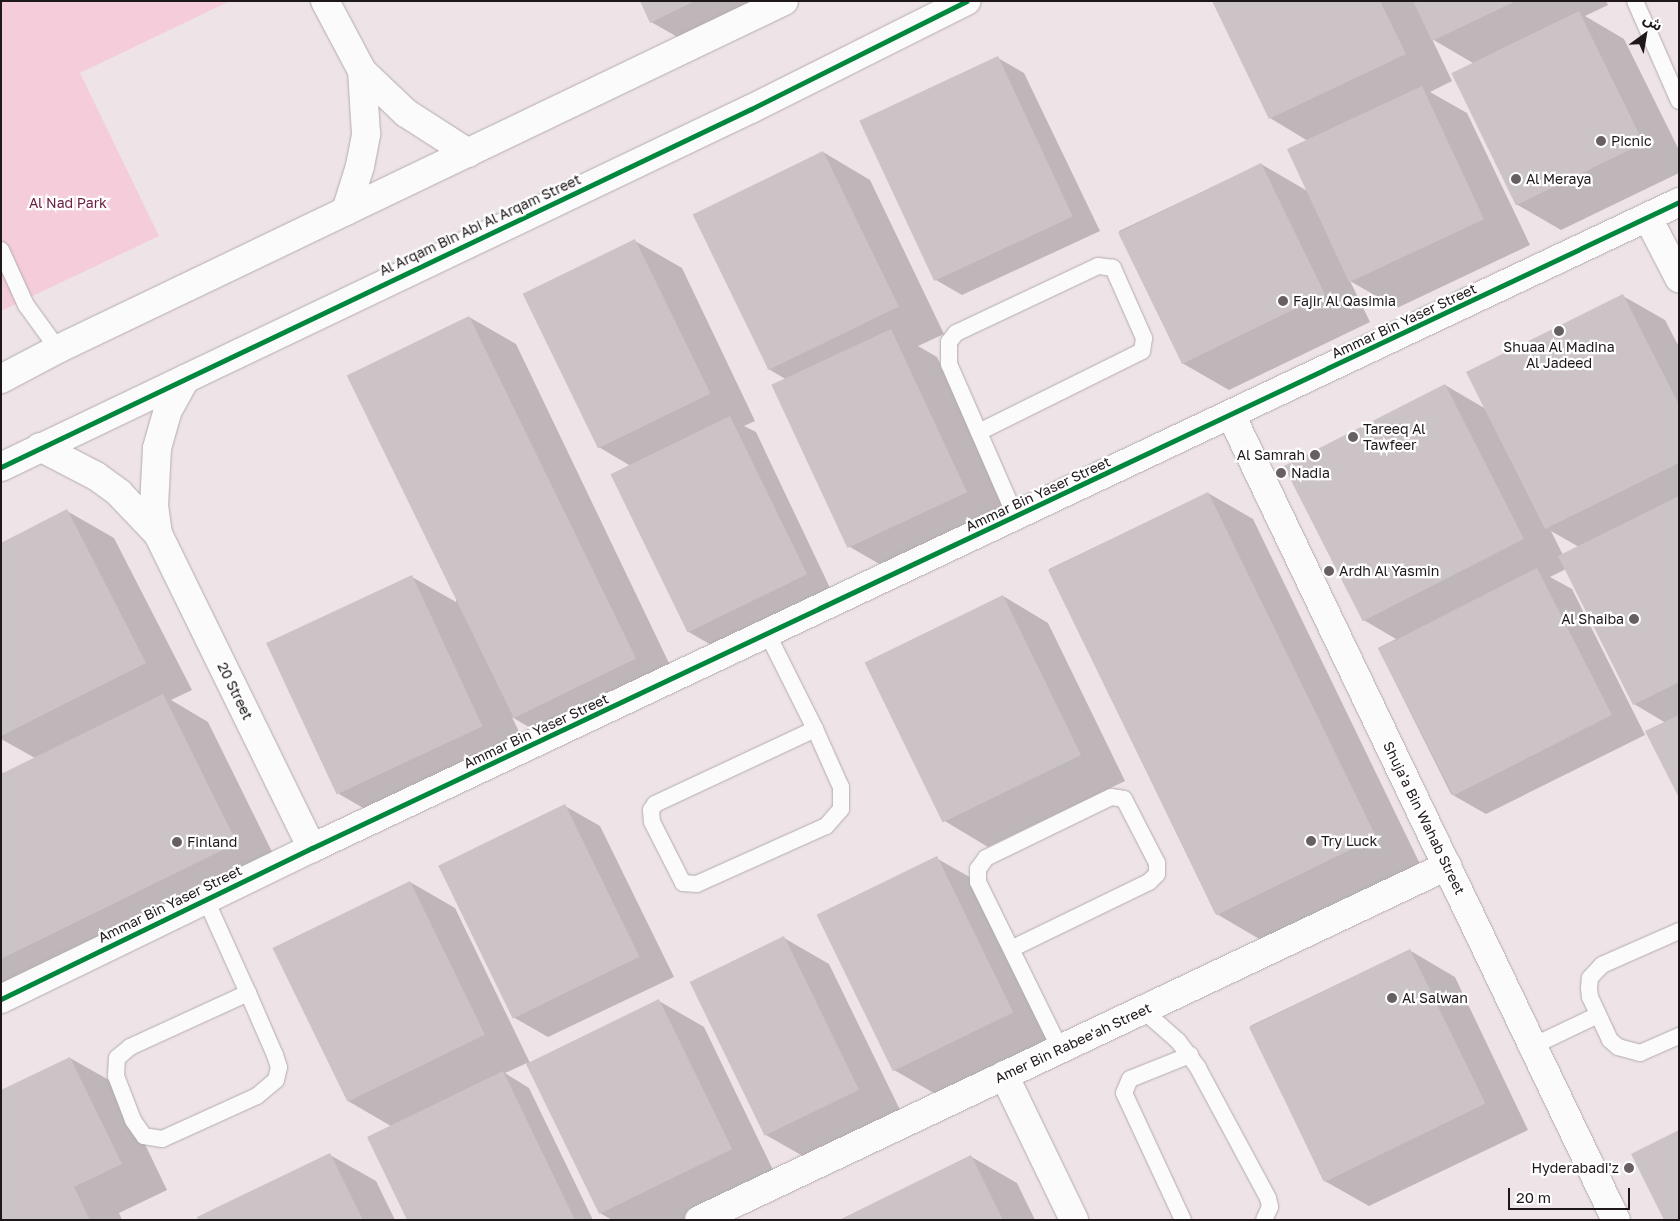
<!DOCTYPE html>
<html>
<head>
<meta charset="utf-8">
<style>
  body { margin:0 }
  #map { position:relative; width:1680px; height:1221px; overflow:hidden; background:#eee4e7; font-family:"Golos Text","Noto Sans Arabic",sans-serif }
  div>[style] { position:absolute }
  .green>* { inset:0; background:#f4ccda }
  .shadow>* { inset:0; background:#0003 }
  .building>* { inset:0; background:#cbc3c5; transform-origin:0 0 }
  .roads { filter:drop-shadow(0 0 1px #b3abae) drop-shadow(0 0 1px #b3abae) }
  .lane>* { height:16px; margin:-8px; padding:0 8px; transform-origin:8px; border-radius:8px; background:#fcfbfb }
  .street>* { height:28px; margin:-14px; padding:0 14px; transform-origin:14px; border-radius:14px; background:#fcfbfb }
  .secondary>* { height:28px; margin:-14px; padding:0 14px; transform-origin:14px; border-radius:14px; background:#fcfbfb }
  .cycleway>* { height:5px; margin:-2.5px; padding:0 2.5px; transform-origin:2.5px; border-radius:2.5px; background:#00873e }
  .dots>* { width:14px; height:14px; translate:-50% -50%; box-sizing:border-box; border:2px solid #fff; border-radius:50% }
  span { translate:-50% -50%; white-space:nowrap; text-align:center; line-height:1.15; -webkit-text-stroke:4.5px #fff; paint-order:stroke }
  .poi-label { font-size:14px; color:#1f181a }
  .left { translate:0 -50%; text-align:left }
  .right { translate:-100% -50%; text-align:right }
  .park-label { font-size:14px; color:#6f2145 }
  .street-label { font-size:14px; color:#1f181a }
  .frame { position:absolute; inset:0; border:2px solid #1f181a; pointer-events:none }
  .north { position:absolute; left:1620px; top:10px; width:50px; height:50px; -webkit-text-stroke:4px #fff; paint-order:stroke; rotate:32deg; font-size:14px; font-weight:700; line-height:20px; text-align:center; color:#1f181a }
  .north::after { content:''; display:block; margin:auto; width:18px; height:22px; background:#1f181a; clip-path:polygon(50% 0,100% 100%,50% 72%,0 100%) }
  .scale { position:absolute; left:1508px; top:1188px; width:122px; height:22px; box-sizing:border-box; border:2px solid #1f181a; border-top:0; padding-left:6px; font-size:15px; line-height:18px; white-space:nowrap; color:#1f181a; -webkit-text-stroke:4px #fff; paint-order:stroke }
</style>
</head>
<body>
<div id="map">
  <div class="green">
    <i style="clip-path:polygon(1px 1px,230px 1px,80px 73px,159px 236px,1px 311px)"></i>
  </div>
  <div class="shadow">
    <i style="clip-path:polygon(641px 1px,794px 1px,697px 48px,651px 22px)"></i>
    <i style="clip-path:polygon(1214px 1px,1606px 1px,1608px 5px,1585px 16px,1624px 39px,1679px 150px,1679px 173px,1561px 230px,1516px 204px,1473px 63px,1432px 39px,1452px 81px,1430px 92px,1467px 113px,1530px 245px,1397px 308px,1350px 281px,1370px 322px,1229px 390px,1182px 363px,1119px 231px,1261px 164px,1309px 192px,1308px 141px,1270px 118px)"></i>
    <i style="clip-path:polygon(998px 58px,1024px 73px,1100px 231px,962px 295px,936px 280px,861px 122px)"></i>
    <i style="clip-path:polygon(823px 152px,870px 180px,944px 334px,918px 346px,937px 357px,1013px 518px,895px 573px,850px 547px,787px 380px,767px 368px)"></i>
    <i style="clip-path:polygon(635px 241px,682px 268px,755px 421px,744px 426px,756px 432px,831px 590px,713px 646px,687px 631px,629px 465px,597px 446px)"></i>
    <i style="clip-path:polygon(evenodd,1623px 296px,1665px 320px,1679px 347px,1679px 795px,1666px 723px,1634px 704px,1566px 569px,1550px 577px,1572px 589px,1645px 735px,1486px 814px,1451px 794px,1378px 648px,1396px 639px,1362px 619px,1445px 385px,1486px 409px,1623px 296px,1551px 531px,1579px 547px,1563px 555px,1551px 531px)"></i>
    <i style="clip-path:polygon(469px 317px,516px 344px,680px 686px,557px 744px,512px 717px,529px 753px,384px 820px,339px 794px,412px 577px,456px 602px)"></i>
    <i style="clip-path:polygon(1208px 493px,1253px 519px,1420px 864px,1261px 940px,1215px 913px,1049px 569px)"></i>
    <i style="clip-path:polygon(67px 511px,114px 538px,192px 690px,171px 700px,208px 722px,281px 870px,1px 1007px,1px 769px,3px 774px,35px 758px,1px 739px,1px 544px)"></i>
    <i style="clip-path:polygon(1003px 596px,1048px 623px,1125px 781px,988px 847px,943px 820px)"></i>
    <i style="clip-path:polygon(565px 806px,600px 826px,674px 977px,548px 1037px,513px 1017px)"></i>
    <i style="clip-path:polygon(936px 858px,982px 884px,1058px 1040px,939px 1096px,894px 1070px)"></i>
    <i style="clip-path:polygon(410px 882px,455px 908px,530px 1063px,659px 1001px,704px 1027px,776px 1176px,685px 1220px,612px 1220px,600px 1213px,527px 1063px,505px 1073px,529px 1088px,593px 1220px,409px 1220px,391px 1126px,348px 1101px)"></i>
    <i style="clip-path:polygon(784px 938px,829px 964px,903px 1116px,810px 1160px,764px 1134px)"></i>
    <i style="clip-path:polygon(1409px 950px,1455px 977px,1528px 1130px,1369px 1206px,1323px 1180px,1250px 1026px)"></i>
    <i style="clip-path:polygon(70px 1058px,116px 1084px,167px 1190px,119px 1213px,122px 1220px,1px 1220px)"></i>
    <i style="clip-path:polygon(330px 1155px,376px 1181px,395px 1220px,200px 1220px)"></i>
    <i style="clip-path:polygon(970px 1156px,1017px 1183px,1035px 1220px,841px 1220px)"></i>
  </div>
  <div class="building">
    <i style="clip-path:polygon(640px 1px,695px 1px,650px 23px)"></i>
    <i style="clip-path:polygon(1212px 1px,1380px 1px,1406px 54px,1269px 119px)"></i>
    <i style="clip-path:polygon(1413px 1px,1516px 1px,1432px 41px)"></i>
    <i style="left:1579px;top:11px;width:147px;height:142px;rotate:64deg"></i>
    <i style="left:998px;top:56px;width:177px;height:153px;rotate:65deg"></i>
    <i style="left:1422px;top:86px;width:147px;height:149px;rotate:65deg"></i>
    <i style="left:823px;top:151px;width:173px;height:145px;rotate:64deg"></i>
    <i style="left:1261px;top:163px;width:146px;height:159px;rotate:64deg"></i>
    <i style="left:635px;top:239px;width:172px;height:125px;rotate:64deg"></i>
    <i style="clip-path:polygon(1623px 294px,1679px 405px,1679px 463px,1545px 529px,1466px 372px)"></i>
    <i style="left:469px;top:316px;width:381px;height:136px;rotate:64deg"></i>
    <i style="left:891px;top:329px;width:180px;height:132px;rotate:65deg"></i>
    <i style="left:1445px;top:384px;width:174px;height:181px;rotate:63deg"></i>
    <i style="left:730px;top:416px;width:176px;height:133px;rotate:64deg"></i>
    <i style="left:1208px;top:492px;width:384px;height:178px;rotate:64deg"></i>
    <i style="clip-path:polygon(1679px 496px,1679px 682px,1633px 705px,1558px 556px)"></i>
    <i style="clip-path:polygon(67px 509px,146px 663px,1px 736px,1px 543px)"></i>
    <i style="left:1537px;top:568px;width:165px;height:178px;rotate:63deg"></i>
    <i style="left:412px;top:575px;width:167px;height:161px;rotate:65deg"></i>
    <i style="left:1003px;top:595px;width:178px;height:154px;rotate:64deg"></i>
    <i style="clip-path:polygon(163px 694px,237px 843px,1px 959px,1px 774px)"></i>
    <i style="clip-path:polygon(1679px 715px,1679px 798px,1645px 731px)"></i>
    <i style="left:565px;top:804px;width:170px;height:141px;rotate:64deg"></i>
    <i style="left:937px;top:856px;width:174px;height:134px;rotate:64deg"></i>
    <i style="left:410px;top:881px;width:171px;height:153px;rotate:64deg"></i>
    <i style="left:784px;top:936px;width:171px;height:105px;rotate:64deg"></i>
    <i style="left:1410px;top:949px;width:172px;height:179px;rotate:64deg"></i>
    <i style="left:659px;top:999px;width:167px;height:148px;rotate:64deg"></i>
    <i style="clip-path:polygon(70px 1057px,122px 1164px,74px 1187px,90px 1220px,1px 1220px,1px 1090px)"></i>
    <i style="clip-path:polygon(503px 1071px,575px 1220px,407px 1220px,367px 1137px)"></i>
    <i style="clip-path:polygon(1679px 1130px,1679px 1220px,1664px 1220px,1631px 1154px)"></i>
    <i style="clip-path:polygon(330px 1153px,363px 1220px,198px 1220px,197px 1217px)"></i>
    <i style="clip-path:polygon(971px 1155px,1003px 1220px,839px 1220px)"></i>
  </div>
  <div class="roads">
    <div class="lane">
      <i style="left:1635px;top:1px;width:109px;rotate:66.3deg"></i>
      <i style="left:1px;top:250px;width:60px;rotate:65.6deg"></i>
      <i style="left:26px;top:305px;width:54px;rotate:54deg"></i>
      <i style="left:979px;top:432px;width:182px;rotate:-26.4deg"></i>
      <i style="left:1142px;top:351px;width:13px;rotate:-81deg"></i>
      <i style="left:1144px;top:338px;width:77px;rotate:-113.9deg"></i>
      <i style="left:1113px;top:268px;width:15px;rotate:-172deg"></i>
      <i style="left:1098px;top:266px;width:157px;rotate:154.7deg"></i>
      <i style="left:956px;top:333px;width:11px;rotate:128deg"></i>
      <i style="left:949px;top:342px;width:22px;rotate:90deg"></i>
      <i style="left:949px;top:364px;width:167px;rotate:66.4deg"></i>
      <i style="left:768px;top:635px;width:105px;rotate:63.4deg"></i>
      <i style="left:815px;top:729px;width:64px;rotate:65.9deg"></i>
      <i style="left:841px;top:787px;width:22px;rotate:90deg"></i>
      <i style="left:841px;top:809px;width:23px;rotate:131deg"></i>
      <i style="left:826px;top:826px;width:141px;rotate:155.8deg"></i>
      <i style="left:697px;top:884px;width:14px;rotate:-176deg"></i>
      <i style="left:683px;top:883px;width:68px;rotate:-116.9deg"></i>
      <i style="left:652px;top:822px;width:12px;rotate:-95deg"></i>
      <i style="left:651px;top:810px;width:7px;rotate:-56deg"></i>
      <i style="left:655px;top:804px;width:177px;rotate:-25.1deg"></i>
      <i style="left:206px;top:900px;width:102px;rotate:65.7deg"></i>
      <i style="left:248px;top:993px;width:68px;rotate:66.5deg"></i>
      <i style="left:275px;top:1055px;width:13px;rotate:72deg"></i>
      <i style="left:279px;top:1067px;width:13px;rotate:103deg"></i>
      <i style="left:276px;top:1080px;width:25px;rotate:140deg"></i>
      <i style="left:257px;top:1096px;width:104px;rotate:155.6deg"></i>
      <i style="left:162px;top:1139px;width:18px;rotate:-171deg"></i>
      <i style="left:144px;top:1136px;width:19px;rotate:-125deg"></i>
      <i style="left:133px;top:1120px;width:47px;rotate:-111.1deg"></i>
      <i style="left:116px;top:1076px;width:18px;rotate:-87deg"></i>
      <i style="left:117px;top:1058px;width:17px;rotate:-40deg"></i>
      <i style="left:130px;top:1047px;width:130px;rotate:-24.6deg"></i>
      <i style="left:1679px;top:931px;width:84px;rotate:156.2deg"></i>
      <i style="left:1602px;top:965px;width:18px;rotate:133deg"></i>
      <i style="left:1590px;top:978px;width:10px;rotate:96deg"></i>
      <i style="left:1589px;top:988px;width:9px;rotate:84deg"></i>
      <i style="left:1590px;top:997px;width:47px;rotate:65.1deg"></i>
      <i style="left:1610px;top:1040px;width:11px;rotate:41deg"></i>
      <i style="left:1618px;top:1047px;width:23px;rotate:15deg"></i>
      <i style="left:1640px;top:1053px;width:43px;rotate:-23.6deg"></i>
      <i style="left:1013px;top:948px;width:151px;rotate:-25.9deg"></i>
      <i style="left:1149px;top:882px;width:11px;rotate:-45deg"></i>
      <i style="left:1157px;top:874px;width:11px;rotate:-90deg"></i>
      <i style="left:1157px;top:863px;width:72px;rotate:-117.3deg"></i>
      <i style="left:1124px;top:799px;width:13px;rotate:-171deg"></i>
      <i style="left:1111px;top:797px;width:139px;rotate:154deg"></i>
      <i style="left:986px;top:858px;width:14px;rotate:126deg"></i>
      <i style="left:978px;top:869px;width:13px;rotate:90deg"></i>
      <i style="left:978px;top:882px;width:186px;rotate:63.8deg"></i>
      <i style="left:1143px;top:1010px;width:47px;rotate:41.5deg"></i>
      <i style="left:1178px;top:1041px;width:34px;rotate:53deg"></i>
      <i style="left:1198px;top:1068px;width:148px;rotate:61.7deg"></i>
      <i style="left:1268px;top:1198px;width:9px;rotate:77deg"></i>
      <i style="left:1270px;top:1207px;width:14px;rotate:115deg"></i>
      <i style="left:1533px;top:1046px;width:72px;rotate:-25.5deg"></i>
      <i style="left:1183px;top:1220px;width:140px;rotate:-114.9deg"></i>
      <i style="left:1124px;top:1093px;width:15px;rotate:-67deg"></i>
      <i style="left:1130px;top:1079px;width:65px;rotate:-21.8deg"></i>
    </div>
    <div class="street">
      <i style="left:325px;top:1px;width:79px;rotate:62.1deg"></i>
      <i style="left:362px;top:71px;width:61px;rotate:43.7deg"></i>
      <i style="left:406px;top:113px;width:74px;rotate:32.8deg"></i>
      <i style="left:346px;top:211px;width:47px;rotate:-72.7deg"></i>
      <i style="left:360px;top:166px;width:33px;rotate:-79deg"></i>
      <i style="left:366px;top:134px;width:63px;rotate:-93.6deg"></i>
      <i style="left:1648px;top:218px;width:68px;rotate:62.7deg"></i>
      <i style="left:1231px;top:415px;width:892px;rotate:64.44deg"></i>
      <i style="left:40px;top:447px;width:63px;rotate:27.4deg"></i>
      <i style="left:96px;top:476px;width:29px;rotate:36deg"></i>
      <i style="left:119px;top:493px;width:57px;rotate:46.4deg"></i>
      <i style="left:158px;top:534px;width:350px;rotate:63.9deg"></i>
      <i style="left:158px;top:534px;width:28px;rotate:-98deg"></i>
      <i style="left:154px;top:506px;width:58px;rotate:-87deg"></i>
      <i style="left:157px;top:448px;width:37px;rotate:-74deg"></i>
      <i style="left:167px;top:412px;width:38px;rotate:-61deg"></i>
      <i style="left:1px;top:999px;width:346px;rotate:-25.9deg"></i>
      <i style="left:312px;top:848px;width:1512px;rotate:-25.29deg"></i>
      <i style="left:1004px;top:1075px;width:161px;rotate:64.2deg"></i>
      <i style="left:699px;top:1220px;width:828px;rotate:-25.33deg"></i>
    </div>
    <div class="secondary">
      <i style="left:1px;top:379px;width:64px;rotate:-27.8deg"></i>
      <i style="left:58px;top:349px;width:805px;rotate:-25.61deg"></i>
      <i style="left:1px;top:467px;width:831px;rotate:-25.52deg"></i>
      <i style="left:751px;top:109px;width:241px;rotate:-26.6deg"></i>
    </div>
  </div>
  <div class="cycleway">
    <i style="left:1px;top:467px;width:831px;rotate:-25.52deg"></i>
    <i style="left:751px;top:109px;width:241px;rotate:-26.6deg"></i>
    <i style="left:1px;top:999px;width:346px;rotate:-25.9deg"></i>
    <i style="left:312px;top:848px;width:1512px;rotate:-25.29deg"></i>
  </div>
  <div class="dots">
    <i style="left:1601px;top:141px;background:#675f62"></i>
    <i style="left:1516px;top:179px;background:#675f62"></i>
    <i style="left:1283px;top:301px;background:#675f62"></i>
    <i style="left:1559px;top:331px;background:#675f62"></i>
    <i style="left:1353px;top:437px;background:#675f62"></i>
    <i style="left:1315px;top:455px;background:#675f62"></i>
    <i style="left:1281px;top:473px;background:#675f62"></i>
    <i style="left:1329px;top:571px;background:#675f62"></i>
    <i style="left:1634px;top:619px;background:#675f62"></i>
    <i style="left:1311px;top:841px;background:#675f62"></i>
    <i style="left:177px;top:842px;background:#675f62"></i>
    <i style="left:1392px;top:998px;background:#675f62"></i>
    <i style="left:1629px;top:1168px;background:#675f62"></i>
  </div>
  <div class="poi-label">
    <span class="left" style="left:1611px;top:141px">Picnic</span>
    <span class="left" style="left:1526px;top:179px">Al Meraya</span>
    <span class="left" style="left:1293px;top:301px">Fajir Al Qasimia</span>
    <span style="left:1559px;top:355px">Shuaa Al Madina<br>Al Jadeed</span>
    <span class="left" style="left:1363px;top:437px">Tareeq Al<br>Tawfeer</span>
    <span class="right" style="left:1305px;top:455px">Al Samrah</span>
    <span class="left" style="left:1291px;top:473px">Nadia</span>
    <span class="left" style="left:1339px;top:571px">Ardh Al Yasmin</span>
    <span class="right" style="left:1624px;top:619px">Al Shaiba</span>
    <span class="left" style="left:1321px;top:841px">Try Luck</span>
    <span class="left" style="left:187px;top:842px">Finland</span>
    <span class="left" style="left:1402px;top:998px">Al Salwan</span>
    <span class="right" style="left:1619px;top:1168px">Hyderabadi'z</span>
  </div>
  <div class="park-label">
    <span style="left:68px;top:203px">Al Nad Park</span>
  </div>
  <div class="street-label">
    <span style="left:480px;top:225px;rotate:-25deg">Al Arqam Bin Abi Al Arqam Street</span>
    <span style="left:1404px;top:321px;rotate:-25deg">Ammar Bin Yaser Street</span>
    <span style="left:1038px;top:494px;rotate:-25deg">Ammar Bin Yaser Street</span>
    <span style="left:235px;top:691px;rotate:64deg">20 Street</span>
    <span style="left:536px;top:731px;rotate:-25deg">Ammar Bin Yaser Street</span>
    <span style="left:1424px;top:818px;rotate:64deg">Shuja'a Bin Wahab Street</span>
    <span style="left:170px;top:904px;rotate:-26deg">Ammar Bin Yaser Street</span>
    <span style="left:1073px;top:1043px;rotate:-25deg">Amer Bin Rabee'ah Street</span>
  </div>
  <div class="frame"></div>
  <div class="north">ش</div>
  <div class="scale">20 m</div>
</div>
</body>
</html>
